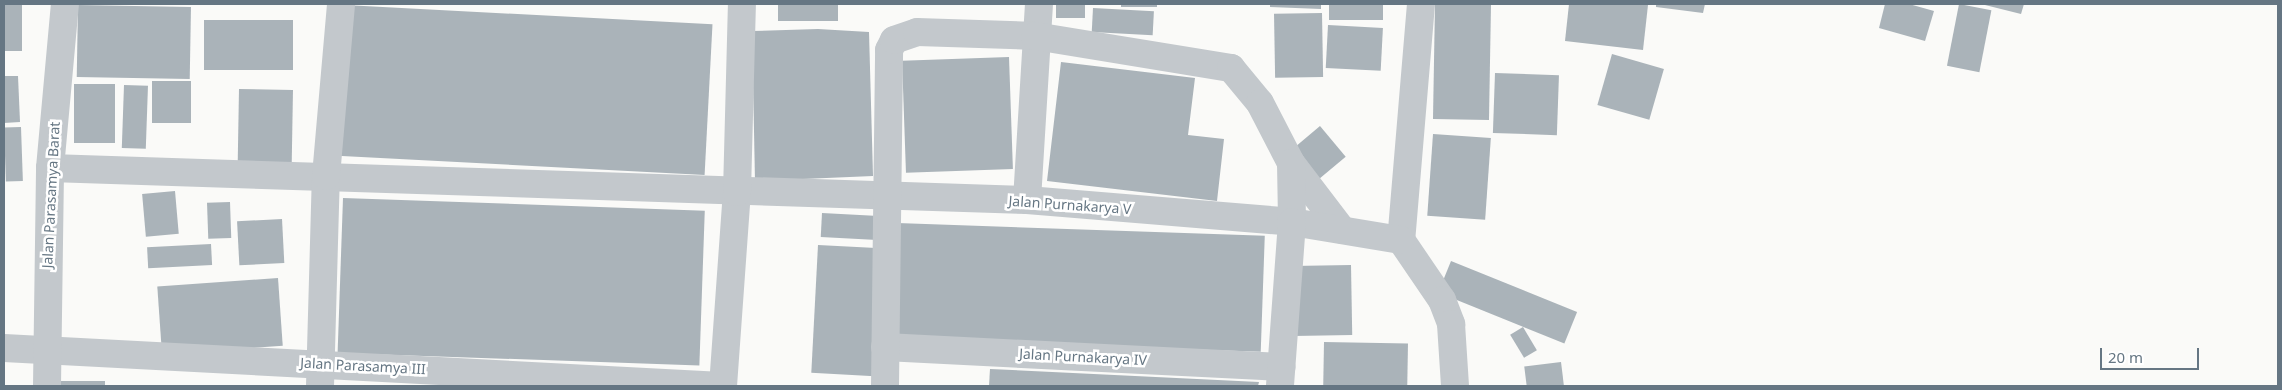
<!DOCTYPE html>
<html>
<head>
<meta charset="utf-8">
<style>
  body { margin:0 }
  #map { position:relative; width:2282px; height:390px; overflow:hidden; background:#fafaf8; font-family:"Noto Sans",sans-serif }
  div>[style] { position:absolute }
  .building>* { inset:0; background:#aab3b9; transform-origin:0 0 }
  .minor>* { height:28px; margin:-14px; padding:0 14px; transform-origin:14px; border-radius:14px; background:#c3c8cc }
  span { translate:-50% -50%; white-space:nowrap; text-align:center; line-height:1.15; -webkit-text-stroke:5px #fff; paint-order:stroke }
  .street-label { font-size:14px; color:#657683 }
  .frame { position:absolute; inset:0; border:5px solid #657683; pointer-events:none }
  .scale { position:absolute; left:2100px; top:348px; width:99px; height:22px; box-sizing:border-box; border:2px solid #657683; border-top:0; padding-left:6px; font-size:15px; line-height:18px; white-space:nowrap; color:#657683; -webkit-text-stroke:4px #fff; paint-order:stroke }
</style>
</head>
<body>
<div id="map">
  <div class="building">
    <i style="left:4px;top:4px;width:18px;height:47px"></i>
    <i style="left:778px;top:4px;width:60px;height:17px"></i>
    <i style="left:1056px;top:4px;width:29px;height:14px"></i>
    <i style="left:1121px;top:4px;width:36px;height:3px"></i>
    <i style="clip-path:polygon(1270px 4px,1321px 4px,1321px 9px,1270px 7px)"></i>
    <i style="left:1329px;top:4px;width:54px;height:16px"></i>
    <i style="left:1435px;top:4px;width:56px;height:115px;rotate:1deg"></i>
    <i style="clip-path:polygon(1569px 4px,1648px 5px,1643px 50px,1565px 41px)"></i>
    <i style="clip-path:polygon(1656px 4px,1705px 4px,1703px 13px,1656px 7px)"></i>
    <i style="clip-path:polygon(1885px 4px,1909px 4px,1934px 11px,1925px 41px,1879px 28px)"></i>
    <i style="left:1959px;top:4px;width:33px;height:63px;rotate:11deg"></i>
    <i style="clip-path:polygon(1981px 4px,2024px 4px,2021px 14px)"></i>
    <i style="left:78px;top:5px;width:113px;height:72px;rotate:1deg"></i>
    <i style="left:345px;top:5px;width:368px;height:151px;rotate:3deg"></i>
    <i style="left:1093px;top:8px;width:61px;height:24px;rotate:3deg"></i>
    <i style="left:1322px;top:13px;width:64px;height:48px;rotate:89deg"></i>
    <i style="left:204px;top:20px;width:89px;height:50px"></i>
    <i style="left:1328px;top:25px;width:55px;height:43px;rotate:3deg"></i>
    <i style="clip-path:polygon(818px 29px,869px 32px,873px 176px,755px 181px,752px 31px)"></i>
    <i style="left:1612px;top:54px;width:54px;height:53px;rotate:16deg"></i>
    <i style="left:1009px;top:57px;width:112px;height:107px;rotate:88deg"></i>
    <i style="clip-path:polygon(1061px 62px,1195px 78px,1188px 135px,1224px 139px,1217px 201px,1047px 181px)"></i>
    <i style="left:1495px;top:73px;width:64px;height:60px;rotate:2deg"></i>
    <i style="clip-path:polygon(4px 76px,18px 76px,20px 122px,4px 123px)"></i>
    <i style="left:191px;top:81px;width:42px;height:39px;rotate:90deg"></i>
    <i style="left:115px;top:84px;width:59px;height:41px;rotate:90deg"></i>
    <i style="left:124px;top:85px;width:24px;height:63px;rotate:2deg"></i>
    <i style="left:239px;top:89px;width:54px;height:77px;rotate:1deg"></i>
    <i style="left:1320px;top:126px;width:40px;height:36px;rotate:50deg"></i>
    <i style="left:21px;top:127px;width:54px;height:17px;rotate:88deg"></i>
    <i style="left:1433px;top:134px;width:58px;height:82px;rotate:4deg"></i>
    <i style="left:175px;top:191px;width:43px;height:33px;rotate:85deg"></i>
    <i style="left:343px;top:198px;width:362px;height:155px;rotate:2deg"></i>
    <i style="left:230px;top:202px;width:36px;height:23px;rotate:88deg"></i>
    <i style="left:822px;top:213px;width:66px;height:24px;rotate:3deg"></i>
    <i style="left:282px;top:219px;width:44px;height:45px;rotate:87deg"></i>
    <i style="left:897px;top:223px;width:368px;height:116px;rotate:2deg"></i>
    <i style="left:211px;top:244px;width:21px;height:64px;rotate:87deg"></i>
    <i style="left:818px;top:245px;width:68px;height:128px;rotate:3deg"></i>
    <i style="left:1451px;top:261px;width:136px;height:34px;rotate:22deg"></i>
    <i style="left:1351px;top:265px;width:70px;height:59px;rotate:89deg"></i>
    <i style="left:278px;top:278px;width:68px;height:121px;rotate:86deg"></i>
    <i style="left:1523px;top:327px;width:27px;height:15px;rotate:59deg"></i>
    <i style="left:1324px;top:342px;width:84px;height:44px;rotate:1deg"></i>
    <i style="left:1561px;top:362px;width:24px;height:37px;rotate:83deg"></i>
    <i style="clip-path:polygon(990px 369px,1259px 382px,1258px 386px,989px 386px)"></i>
    <i style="left:61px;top:381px;width:44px;height:5px"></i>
  </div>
  <div class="minor">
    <i style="left:1421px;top:4px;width:237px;rotate:94.8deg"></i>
    <i style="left:1401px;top:240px;width:73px;rotate:55.7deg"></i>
    <i style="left:1442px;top:300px;width:26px;rotate:69deg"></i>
    <i style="left:1451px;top:324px;width:62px;rotate:86.3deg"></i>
    <i style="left:1291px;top:163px;width:84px;rotate:52.7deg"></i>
    <i style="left:50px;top:168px;width:978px;rotate:1.88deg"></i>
    <i style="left:1027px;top:200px;width:266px;rotate:4.7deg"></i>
    <i style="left:1292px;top:222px;width:110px;rotate:9.4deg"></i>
    <i style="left:1027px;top:200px;width:196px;rotate:-86.5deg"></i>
    <i style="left:885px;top:347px;width:397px;rotate:2.9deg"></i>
    <i style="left:4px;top:348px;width:719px;rotate:3.03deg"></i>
    <i style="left:47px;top:386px;width:218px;rotate:-89.2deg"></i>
    <i style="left:50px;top:168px;width:165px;rotate:-84.8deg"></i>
    <i style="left:320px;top:386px;width:210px;rotate:-88.4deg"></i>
    <i style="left:326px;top:176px;width:173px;rotate:-85deg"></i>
    <i style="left:723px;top:386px;width:195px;rotate:-85.9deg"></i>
    <i style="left:737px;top:192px;width:188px;rotate:-88.5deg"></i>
    <i style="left:885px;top:386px;width:336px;rotate:-89.3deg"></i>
    <i style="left:889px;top:50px;width:11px;rotate:-63deg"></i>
    <i style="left:894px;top:40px;width:24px;rotate:-19deg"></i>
    <i style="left:917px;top:32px;width:118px;rotate:1.9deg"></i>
    <i style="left:1035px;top:36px;width:199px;rotate:9.3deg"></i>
    <i style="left:1231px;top:68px;width:45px;rotate:50.4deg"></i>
    <i style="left:1260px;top:103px;width:68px;rotate:62.7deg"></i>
    <i style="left:1291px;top:163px;width:59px;rotate:89deg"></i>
    <i style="left:1292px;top:222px;width:164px;rotate:94.2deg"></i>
  </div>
  <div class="street-label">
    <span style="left:51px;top:195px;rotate:-87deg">Jalan Parasamya Barat</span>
    <span style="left:1070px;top:205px;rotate:4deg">Jalan Purnakarya V</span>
    <span style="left:1083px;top:357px;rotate:3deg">Jalan Purnakarya IV</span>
    <span style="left:363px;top:366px;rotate:3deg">Jalan Parasamya III</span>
  </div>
  <div class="frame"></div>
  <div class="scale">20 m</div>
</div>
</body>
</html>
